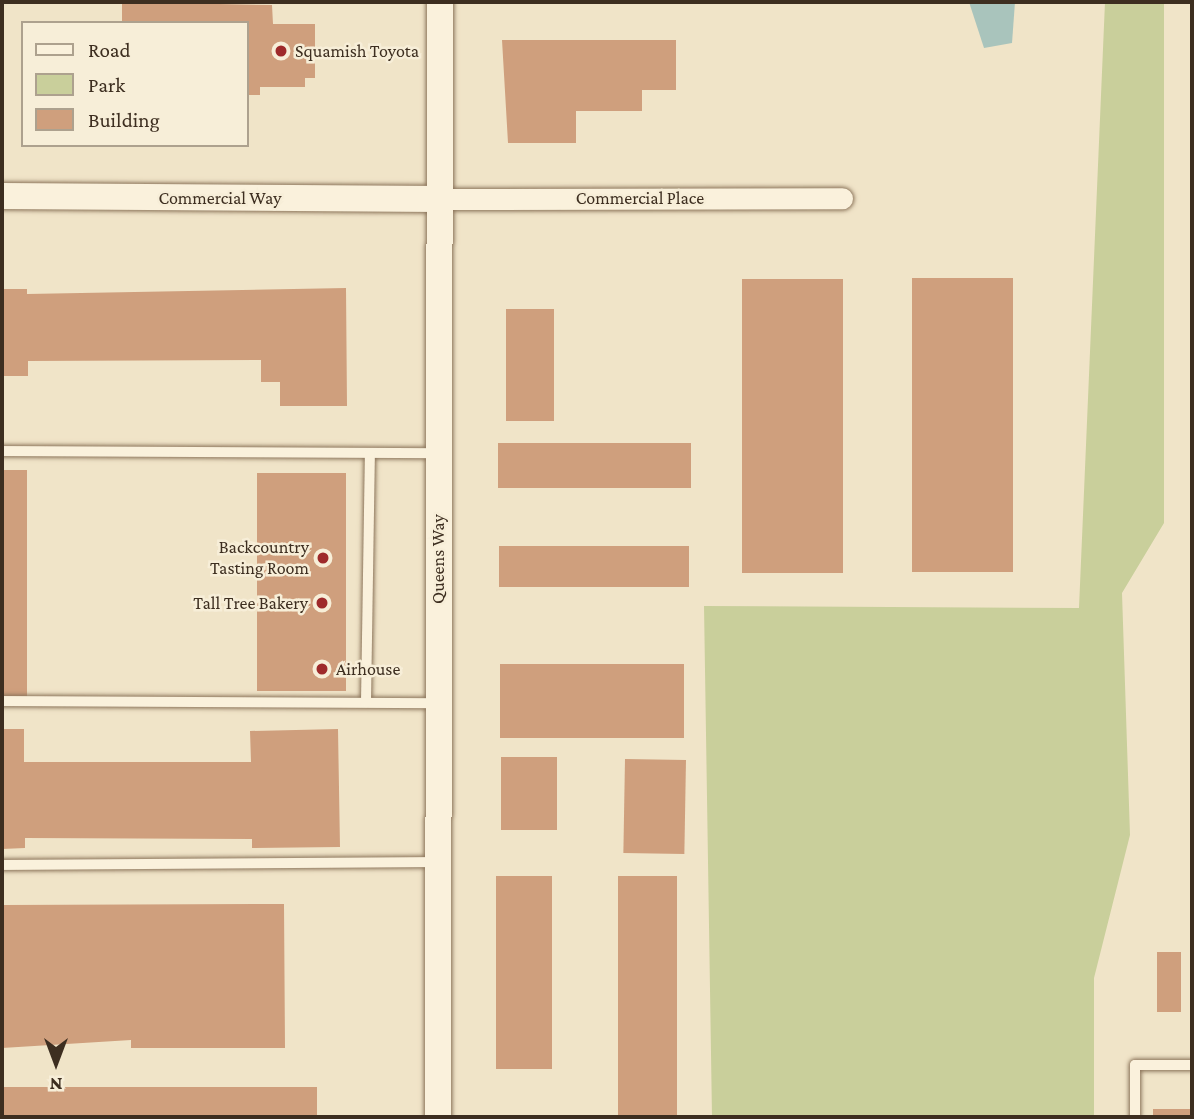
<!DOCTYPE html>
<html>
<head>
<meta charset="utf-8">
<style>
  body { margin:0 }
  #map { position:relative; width:1194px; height:1119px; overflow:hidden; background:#f0e4c8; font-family:"Crimson Pro",serif }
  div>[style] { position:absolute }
  .green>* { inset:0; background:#c9cf9b }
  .water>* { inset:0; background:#a9c4bc }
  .building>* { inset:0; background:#cf9f7d; transform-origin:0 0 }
  .roads { filter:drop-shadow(0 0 2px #8d765c) drop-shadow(0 0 2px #8d765c) }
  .service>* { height:10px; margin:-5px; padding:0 5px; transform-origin:5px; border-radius:5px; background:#faf1dc }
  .minor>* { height:21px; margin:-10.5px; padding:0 10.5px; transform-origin:10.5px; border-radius:10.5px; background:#faf1dc }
  .tertiary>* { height:26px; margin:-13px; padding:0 13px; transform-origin:13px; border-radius:13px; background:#faf1dc }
  .dots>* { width:19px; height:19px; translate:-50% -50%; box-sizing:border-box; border:4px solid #f7eed8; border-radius:50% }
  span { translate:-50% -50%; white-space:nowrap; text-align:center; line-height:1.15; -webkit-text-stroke:5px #f7eed8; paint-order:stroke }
  .poi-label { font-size:18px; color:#3d2e20 }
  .left { translate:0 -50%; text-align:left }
  .right { translate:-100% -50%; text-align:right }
  .street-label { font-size:18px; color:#3d2e20 }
  .frame { position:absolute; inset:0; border:4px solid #3d2e20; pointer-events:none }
  .legend { position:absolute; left:21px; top:21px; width:228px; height:126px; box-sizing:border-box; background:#f7eed8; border:2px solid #ada18e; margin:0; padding:9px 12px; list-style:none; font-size:21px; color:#3d2e20 }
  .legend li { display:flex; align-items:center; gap:14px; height:35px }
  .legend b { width:35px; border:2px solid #ada18e }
  .north { position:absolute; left:21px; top:1028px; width:70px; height:70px; -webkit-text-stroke:5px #f7eed8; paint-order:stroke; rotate:180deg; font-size:19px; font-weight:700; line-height:28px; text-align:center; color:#3d2e20 }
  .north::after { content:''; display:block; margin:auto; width:24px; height:32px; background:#3d2e20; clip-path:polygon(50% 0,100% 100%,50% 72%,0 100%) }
</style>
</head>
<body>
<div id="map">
  <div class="green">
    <i style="clip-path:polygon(1105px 2px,1164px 2px,1164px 523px,1122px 593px,1130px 835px,1094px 978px,1094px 1117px,712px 1117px,704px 606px,1079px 608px)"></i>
  </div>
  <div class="water">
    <i style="clip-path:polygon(969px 2px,1015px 2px,1012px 43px,984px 48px)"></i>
  </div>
  <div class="building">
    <i style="clip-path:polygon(122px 2px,272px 5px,273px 24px,315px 24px,315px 78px,305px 78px,305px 87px,260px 87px,260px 95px,247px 95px,247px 23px,122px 23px)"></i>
    <i style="clip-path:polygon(502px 40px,676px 40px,676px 90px,642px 90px,642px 111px,576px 111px,576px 143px,508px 143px)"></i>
    <i style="left:912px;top:278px;width:101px;height:294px"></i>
    <i style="left:742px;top:279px;width:101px;height:294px"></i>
    <i style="clip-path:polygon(346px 288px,347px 406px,280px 406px,280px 382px,261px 382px,261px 360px,28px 361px,28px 376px,2px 376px,2px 289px,27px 289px,27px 294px)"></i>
    <i style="left:506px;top:309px;width:48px;height:112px"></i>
    <i style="left:498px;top:443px;width:193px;height:45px"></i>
    <i style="left:2px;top:470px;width:25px;height:228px"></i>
    <i style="left:257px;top:473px;width:89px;height:218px"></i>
    <i style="left:689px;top:546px;width:41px;height:190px;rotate:90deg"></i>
    <i style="left:500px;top:664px;width:184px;height:74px"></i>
    <i style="clip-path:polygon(2px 729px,24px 729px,24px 762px,251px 762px,250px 731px,338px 729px,340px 847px,252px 848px,252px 839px,25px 838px,25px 848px,2px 849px)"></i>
    <i style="left:501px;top:757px;width:56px;height:73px"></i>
    <i style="left:625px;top:759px;width:61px;height:94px;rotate:1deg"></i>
    <i style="left:496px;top:876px;width:56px;height:193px"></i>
    <i style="left:618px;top:876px;width:59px;height:241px"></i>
    <i style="clip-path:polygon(284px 904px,285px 1048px,131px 1048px,131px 1040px,2px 1048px,2px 905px)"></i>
    <i style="left:1157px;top:952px;width:24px;height:60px"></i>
    <i style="left:317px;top:1087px;width:30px;height:315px;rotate:90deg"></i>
    <i style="left:1153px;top:1109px;width:39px;height:8px"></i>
  </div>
  <div class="roads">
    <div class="service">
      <i style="left:2px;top:451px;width:437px;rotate:0.3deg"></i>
      <i style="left:2px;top:701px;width:436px;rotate:0.3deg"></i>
      <i style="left:366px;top:702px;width:249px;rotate:-89.1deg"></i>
      <i style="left:2px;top:865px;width:436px;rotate:-0.4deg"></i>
      <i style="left:1135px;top:1117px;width:52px;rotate:-90deg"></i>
      <i style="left:1135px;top:1065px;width:57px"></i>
    </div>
    <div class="minor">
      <i style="left:439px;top:199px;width:403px;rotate:-0.1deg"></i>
    </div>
    <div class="tertiary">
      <i style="left:2px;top:196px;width:437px;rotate:0.4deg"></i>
      <i style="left:438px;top:1117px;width:1115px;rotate:-89.9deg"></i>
    </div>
  </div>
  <div class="dots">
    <i style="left:281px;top:51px;background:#9e2a2b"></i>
    <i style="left:323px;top:558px;background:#9e2a2b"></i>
    <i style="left:322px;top:603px;background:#9e2a2b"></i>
    <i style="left:322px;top:669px;background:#9e2a2b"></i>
  </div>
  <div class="poi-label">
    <span class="left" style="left:295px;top:51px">Squamish Toyota</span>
    <span class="right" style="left:309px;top:558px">Backcountry<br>Tasting Room</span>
    <span class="right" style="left:308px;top:603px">Tall Tree Bakery</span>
    <span class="left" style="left:336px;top:669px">Airhouse</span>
  </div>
  <div class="street-label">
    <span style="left:220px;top:198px">Commercial Way</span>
    <span style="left:640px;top:198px">Commercial Place</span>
    <span style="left:438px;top:559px;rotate:-90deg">Queens Way</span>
  </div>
  <div class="frame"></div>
  <ul class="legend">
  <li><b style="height:9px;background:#faf1dc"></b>Road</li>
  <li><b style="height:19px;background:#c9cf9b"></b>Park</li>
  <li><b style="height:19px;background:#cf9f7d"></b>Building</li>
  </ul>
  <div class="north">N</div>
</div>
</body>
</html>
